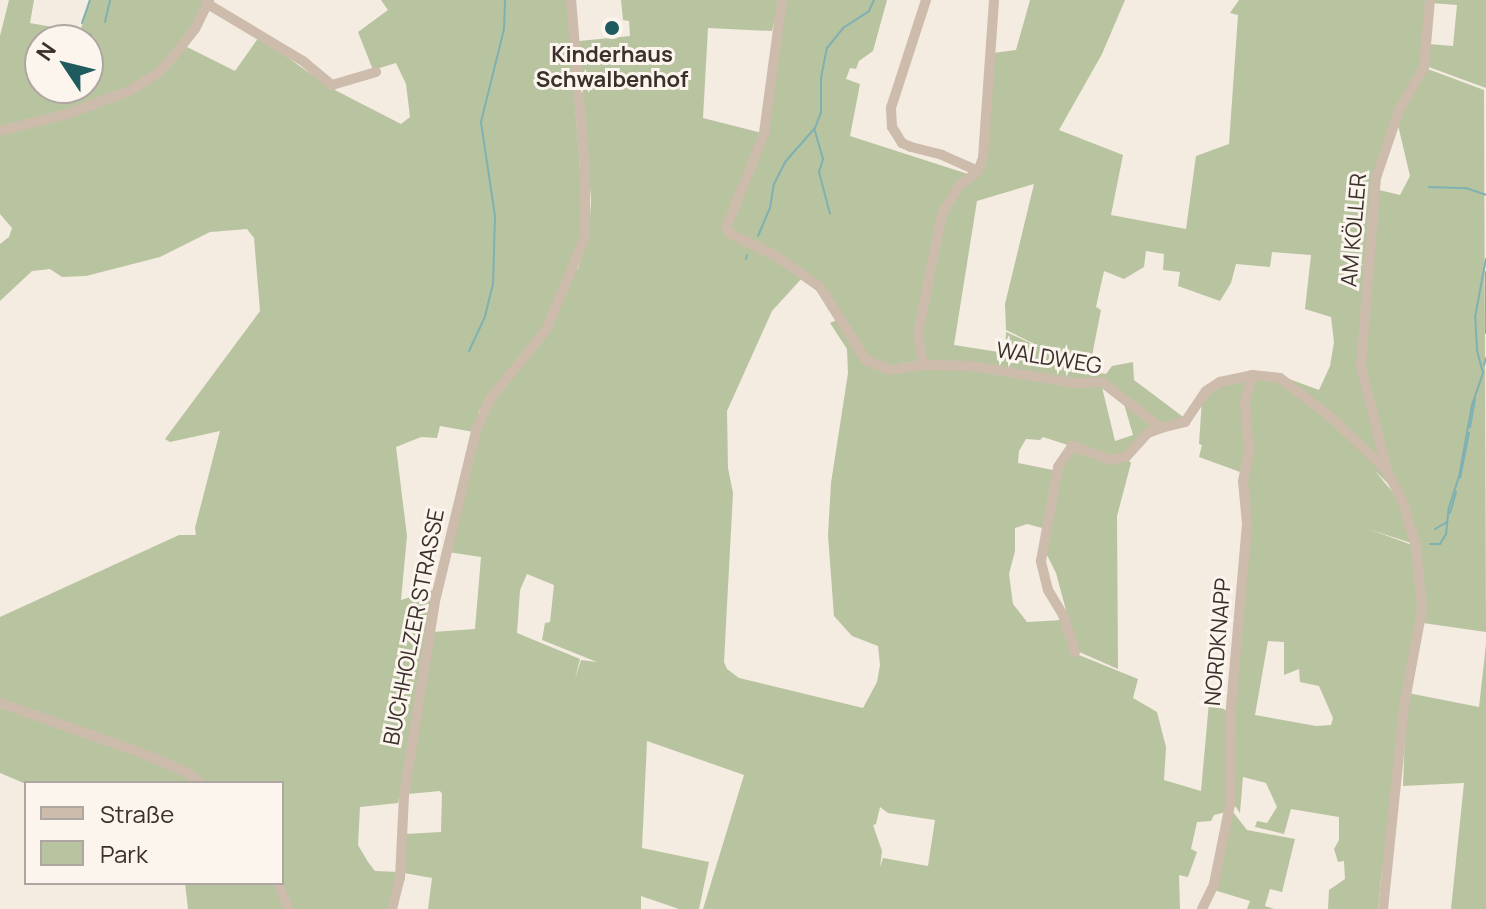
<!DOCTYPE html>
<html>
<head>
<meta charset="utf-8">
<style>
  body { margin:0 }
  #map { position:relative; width:1486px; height:909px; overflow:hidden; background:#f4ebe1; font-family:Manrope,sans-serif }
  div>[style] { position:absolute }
  .green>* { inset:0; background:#b8c4a0 }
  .stream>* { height:2px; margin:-1px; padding:0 1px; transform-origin:1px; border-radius:1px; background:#7fb0b2 }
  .minor>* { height:10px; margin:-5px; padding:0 5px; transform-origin:5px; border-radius:5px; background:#cdbbac }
  .dots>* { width:22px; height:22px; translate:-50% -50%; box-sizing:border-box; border:4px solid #fbf5ee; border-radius:50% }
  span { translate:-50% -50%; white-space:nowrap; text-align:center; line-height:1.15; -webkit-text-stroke:6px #fbf5ee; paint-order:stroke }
  .poi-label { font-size:22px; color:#3b302b; font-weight:700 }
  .street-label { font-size:22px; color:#3b302b }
  .legend { position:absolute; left:24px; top:781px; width:260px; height:104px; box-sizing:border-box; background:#fbf5ee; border:2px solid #aea6a0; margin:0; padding:10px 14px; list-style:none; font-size:24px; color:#3b302b }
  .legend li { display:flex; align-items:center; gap:16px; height:40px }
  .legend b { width:40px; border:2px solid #aea6a0 }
  .north { position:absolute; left:24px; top:24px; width:80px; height:80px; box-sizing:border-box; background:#fbf5ee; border:2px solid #aea6a0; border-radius:50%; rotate:305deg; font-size:22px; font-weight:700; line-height:32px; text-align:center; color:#3b302b }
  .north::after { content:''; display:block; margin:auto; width:28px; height:36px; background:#1f5a5e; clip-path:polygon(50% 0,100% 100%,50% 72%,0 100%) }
</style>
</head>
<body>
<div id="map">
  <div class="green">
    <i style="clip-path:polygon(evenodd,9px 0,34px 0,30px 23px,80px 32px,90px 0,207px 0,181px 44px,235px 71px,259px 37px,329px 87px,401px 124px,410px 117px,406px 84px,396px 63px,373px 70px,358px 32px,388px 10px,381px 0,567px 0,584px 221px,577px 271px,589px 234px,591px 200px,579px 41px,630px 36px,629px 21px,623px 20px,621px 0,779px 0,772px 31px,708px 28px,703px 118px,762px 133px,722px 227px,731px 238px,785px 264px,803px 277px,772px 311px,727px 411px,728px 468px,733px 493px,724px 662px,727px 669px,739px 678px,863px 708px,877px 682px,880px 665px,878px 646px,852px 636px,834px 616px,828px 535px,831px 483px,848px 373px,847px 349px,830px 323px,839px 319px,853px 338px,821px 285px,775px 253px,735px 233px,729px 224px,766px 134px,785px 0,887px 0,873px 51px,859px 61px,856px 69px,850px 68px,846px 79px,860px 84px,850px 136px,971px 175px,986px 161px,993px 53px,1016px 50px,1030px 0,1125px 0,1102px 54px,1059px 130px,1123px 155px,1111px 215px,1186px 229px,1196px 156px,1229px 144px,1238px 15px,1230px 13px,1239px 0,1429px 0,1422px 67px,1397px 109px,1374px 178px,1366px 314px,1369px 314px,1375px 189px,1400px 195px,1410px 176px,1397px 121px,1406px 100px,1425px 68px,1484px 90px,1486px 632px,1423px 623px,1422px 574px,1412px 524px,1404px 499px,1375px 471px,1400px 501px,1414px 544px,1368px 529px,1415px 546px,1421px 608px,1402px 706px,1388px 886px,1382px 870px,1378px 909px,1328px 909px,1329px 890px,1345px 879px,1344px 861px,1338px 862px,1334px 849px,1339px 840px,1339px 817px,1291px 809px,1284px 834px,1255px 827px,1257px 821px,1267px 823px,1277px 807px,1266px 783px,1243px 777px,1240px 813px,1231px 800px,1233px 706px,1248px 518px,1244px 481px,1240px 472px,1199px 457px,1202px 445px,1199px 444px,1202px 399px,1221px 383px,1239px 378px,1281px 376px,1319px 390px,1330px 366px,1334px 342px,1331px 317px,1305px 309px,1311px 255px,1272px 252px,1270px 267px,1236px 264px,1231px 283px,1220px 301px,1178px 286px,1180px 272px,1163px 270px,1164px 254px,1146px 251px,1144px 267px,1124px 279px,1104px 271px,1096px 307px,1101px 310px,1089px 371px,1106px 374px,1112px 366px,1133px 362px,1134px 380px,1186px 419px,1180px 424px,1173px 426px,1158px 423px,1102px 381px,1075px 381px,971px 365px,900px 362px,1005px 372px,1075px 384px,1101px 383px,1115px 441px,1133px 435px,1122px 397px,1156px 426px,1126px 454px,1111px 459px,1043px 437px,1040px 440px,1026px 439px,1019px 451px,1018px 463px,1053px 470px,1068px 446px,1111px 461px,1126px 457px,1131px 463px,1117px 516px,1118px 669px,1077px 651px,1056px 573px,1045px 551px,1046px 529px,1027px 524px,1015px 528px,1015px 551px,1009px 574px,1013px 604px,1027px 622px,1063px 620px,1074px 653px,1138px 679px,1133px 698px,1157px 712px,1166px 747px,1164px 780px,1201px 791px,1209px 702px,1230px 712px,1226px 812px,1214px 815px,1211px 821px,1197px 822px,1191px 849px,1197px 852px,1188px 877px,1179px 875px,1180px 909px,703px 909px,744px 775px,647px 741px,642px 848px,709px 862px,699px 909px,679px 909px,641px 896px,641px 909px,428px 909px,432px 878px,404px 873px,406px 834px,441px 832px,442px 794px,440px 791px,408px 794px,413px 758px,433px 632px,475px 629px,481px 557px,448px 552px,484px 414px,500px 384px,538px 338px,491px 393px,479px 411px,474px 432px,440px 426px,437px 438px,421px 437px,396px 447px,407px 536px,401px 600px,433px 590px,398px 803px,360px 807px,358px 845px,368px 862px,375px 871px,399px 872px,390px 909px,188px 909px,185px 883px,282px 883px,282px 783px,26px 784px,0 773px,0 617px,179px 535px,196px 535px,195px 528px,220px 431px,170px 442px,165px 439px,260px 311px,254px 238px,247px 229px,210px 232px,160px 257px,86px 276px,62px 277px,50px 269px,32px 271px,0 301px,0 244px,9px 237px,12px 228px,0 214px,0 133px,96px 108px,136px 89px,133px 86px,112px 98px,67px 112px,0 129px,0 36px,9px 0,40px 40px,88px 40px,88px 88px,40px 88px,40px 40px,9px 0,1034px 184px,1005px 304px,1006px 330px,1051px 352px,1006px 332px,1005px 353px,954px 345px,977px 201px,1034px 184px,9px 0,527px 574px,554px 585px,550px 622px,545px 623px,542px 640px,597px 662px,581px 660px,575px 679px,580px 659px,517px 633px,520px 590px,527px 574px,9px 0,1268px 641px,1284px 642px,1284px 675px,1299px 669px,1300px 682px,1319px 686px,1333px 718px,1331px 725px,1316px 726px,1255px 715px,1268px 641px,9px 0,880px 807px,888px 813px,935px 820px,928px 866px,883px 858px,880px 867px,882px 851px,873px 825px,876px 824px,880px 807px)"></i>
    <i style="clip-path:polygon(1432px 0,1486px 0,1486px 88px,1426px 66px,1429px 44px,1453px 46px,1457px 5px,1431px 3px)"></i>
    <i style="clip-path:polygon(1486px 644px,1486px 909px,1451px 909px,1464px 783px,1403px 786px,1406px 706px,1408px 693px,1479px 707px)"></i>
    <i style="clip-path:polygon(1233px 812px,1247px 830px,1295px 839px,1282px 892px,1270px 889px,1265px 906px,1274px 909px,1247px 909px,1250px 901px,1214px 890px)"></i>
  </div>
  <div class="stream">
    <i style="left:105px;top:22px;width:23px;rotate:-77deg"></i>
    <i style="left:82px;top:23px;width:24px;rotate:-71deg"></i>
    <i style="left:76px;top:40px;width:11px;rotate:-56deg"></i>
    <i style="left:87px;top:40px;width:7px;rotate:-56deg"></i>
    <i style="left:815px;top:131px;width:29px;rotate:74deg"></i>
    <i style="left:823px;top:159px;width:14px;rotate:107deg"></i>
    <i style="left:819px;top:172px;width:43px;rotate:75.3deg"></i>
    <i style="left:1429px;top:187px;width:37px;rotate:2deg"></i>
    <i style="left:1466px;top:188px;width:21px;rotate:19deg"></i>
    <i style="left:758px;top:236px;width:30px;rotate:-67deg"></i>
    <i style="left:770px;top:208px;width:24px;rotate:-81deg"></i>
    <i style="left:774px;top:184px;width:25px;rotate:-63deg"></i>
    <i style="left:785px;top:162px;width:45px;rotate:-48.6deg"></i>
    <i style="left:815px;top:128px;width:17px;rotate:-69deg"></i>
    <i style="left:821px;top:112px;width:34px;rotate:-90deg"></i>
    <i style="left:821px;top:78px;width:31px;rotate:-79deg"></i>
    <i style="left:827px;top:48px;width:26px;rotate:-51deg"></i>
    <i style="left:843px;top:28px;width:31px;rotate:-33deg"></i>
    <i style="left:869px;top:11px;width:12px;rotate:-66deg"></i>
    <i style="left:746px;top:259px;width:4px;rotate:-76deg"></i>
    <i style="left:1486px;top:272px;width:61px;rotate:90deg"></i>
    <i style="left:469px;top:351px;width:38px;rotate:-65deg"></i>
    <i style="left:485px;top:316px;width:33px;rotate:-76deg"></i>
    <i style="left:493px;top:284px;width:68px;rotate:-88.3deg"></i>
    <i style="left:495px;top:216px;width:95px;rotate:-98.5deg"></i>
    <i style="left:481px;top:122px;width:96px;rotate:-76.1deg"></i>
    <i style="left:504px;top:29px;width:29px;rotate:-88deg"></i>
    <i style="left:1484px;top:365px;width:7px;rotate:-74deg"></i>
    <i style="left:1470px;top:427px;width:29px;rotate:-80deg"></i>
    <i style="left:1460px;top:478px;width:46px;rotate:-78.7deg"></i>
    <i style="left:1450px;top:513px;width:22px;rotate:-74deg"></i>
    <i style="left:1435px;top:529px;width:14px;rotate:-30deg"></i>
    <i style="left:1430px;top:544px;width:10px"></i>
    <i style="left:1440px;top:544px;width:12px;rotate:-59deg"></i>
    <i style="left:1446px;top:534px;width:27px;rotate:-84deg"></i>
    <i style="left:1449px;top:507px;width:32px;rotate:-72deg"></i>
    <i style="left:1459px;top:477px;width:73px;rotate:-79.8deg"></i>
    <i style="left:1472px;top:405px;width:34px;rotate:-71deg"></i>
    <i style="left:1483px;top:373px;width:24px;rotate:-105deg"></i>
    <i style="left:1477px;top:350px;width:33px;rotate:-93deg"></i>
    <i style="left:1475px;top:317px;width:59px;rotate:-79.3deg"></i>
  </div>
  <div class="minor">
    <i style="left:782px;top:0;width:135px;rotate:97.7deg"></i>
    <i style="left:764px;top:134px;width:101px;rotate:112deg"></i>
    <i style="left:726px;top:228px;width:8px;rotate:50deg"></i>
    <i style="left:731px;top:234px;width:50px;rotate:26.1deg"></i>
    <i style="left:776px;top:256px;width:54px;rotate:35.2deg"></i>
    <i style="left:820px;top:287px;width:86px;rotate:57.8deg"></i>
    <i style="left:866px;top:360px;width:26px;rotate:23deg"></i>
    <i style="left:890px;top:370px;width:33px;rotate:-9deg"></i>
    <i style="left:923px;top:365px;width:48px;rotate:1.2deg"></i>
    <i style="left:971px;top:366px;width:104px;rotate:9.4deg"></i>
    <i style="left:1074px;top:383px;width:28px;rotate:-2deg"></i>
    <i style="left:1102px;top:382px;width:75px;rotate:37.9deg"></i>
    <i style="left:1161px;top:428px;width:25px;rotate:-14deg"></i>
    <i style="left:1185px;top:422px;width:37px;rotate:-56deg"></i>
    <i style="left:1206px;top:391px;width:17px;rotate:-33deg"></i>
    <i style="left:1220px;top:382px;width:33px;rotate:-12deg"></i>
    <i style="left:1252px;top:375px;width:28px;rotate:6deg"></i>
    <i style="left:1280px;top:378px;width:67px;rotate:37.7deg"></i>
    <i style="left:1333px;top:419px;width:75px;rotate:43.9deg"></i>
    <i style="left:1387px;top:471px;width:33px;rotate:63deg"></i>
    <i style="left:1402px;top:500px;width:48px;rotate:73.1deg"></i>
    <i style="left:1416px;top:546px;width:63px;rotate:84.6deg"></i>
    <i style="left:1422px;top:609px;width:99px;rotate:100.5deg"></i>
    <i style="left:1404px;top:706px;width:204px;rotate:95.9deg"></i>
    <i style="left:926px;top:0;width:114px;rotate:108deg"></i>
    <i style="left:891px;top:108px;width:19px;rotate:87deg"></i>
    <i style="left:892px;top:127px;width:19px;rotate:58deg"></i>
    <i style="left:902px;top:143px;width:10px;rotate:24deg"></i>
    <i style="left:911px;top:147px;width:32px;rotate:14deg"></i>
    <i style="left:942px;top:155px;width:39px;rotate:24deg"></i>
    <i style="left:206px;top:3px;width:113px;rotate:30.9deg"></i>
    <i style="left:303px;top:61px;width:38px;rotate:40deg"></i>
    <i style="left:332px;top:85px;width:46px;rotate:-16.5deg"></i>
    <i style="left:0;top:131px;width:69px;rotate:-14.2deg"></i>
    <i style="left:67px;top:114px;width:66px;rotate:-20.4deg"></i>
    <i style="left:129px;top:91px;width:36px;rotate:-32deg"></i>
    <i style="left:159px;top:72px;width:25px;rotate:-48deg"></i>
    <i style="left:176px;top:53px;width:31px;rotate:-52deg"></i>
    <i style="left:195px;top:29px;width:32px;rotate:-64deg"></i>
    <i style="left:923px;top:365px;width:32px;rotate:-99deg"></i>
    <i style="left:918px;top:333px;width:121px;rotate:-78.6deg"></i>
    <i style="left:942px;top:214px;width:33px;rotate:-59deg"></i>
    <i style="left:959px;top:186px;width:24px;rotate:-38deg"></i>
    <i style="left:978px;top:171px;width:14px;rotate:-69deg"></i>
    <i style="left:983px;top:158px;width:158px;rotate:-86deg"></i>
    <i style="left:1387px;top:471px;width:107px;rotate:-104deg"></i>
    <i style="left:1361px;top:367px;width:190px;rotate:-85.5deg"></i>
    <i style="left:1376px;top:178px;width:72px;rotate:-71.3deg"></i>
    <i style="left:1399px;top:110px;width:50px;rotate:-59.8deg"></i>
    <i style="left:1424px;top:67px;width:67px;rotate:-84.9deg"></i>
    <i style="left:1075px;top:652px;width:39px;rotate:-108deg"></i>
    <i style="left:1063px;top:615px;width:29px;rotate:-121deg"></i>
    <i style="left:1048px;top:590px;width:30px;rotate:-104deg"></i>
    <i style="left:1041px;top:561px;width:96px;rotate:-79.7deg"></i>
    <i style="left:1058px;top:467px;width:25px;rotate:-56deg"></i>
    <i style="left:1072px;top:446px;width:41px;rotate:19.7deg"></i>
    <i style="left:1111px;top:460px;width:16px;rotate:-14deg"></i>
    <i style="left:1127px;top:456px;width:31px;rotate:-48deg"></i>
    <i style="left:1148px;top:433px;width:14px;rotate:-21deg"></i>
    <i style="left:0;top:703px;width:147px;rotate:19.4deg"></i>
    <i style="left:139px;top:752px;width:53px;rotate:23.2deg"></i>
    <i style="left:188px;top:773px;width:16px;rotate:38deg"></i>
    <i style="left:278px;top:883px;width:28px;rotate:69deg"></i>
    <i style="left:392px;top:909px;width:32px;rotate:-76deg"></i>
    <i style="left:400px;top:878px;width:83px;rotate:-87.2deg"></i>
    <i style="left:404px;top:795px;width:196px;rotate:-80.9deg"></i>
    <i style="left:435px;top:601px;width:175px;rotate:-76.4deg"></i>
    <i style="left:476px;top:431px;width:35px;rotate:-66deg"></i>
    <i style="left:490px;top:399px;width:89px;rotate:-50.9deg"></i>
    <i style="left:546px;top:330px;width:101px;rotate:-67.2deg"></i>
    <i style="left:585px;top:237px;width:68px;rotate:-90deg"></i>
    <i style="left:585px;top:169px;width:170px;rotate:-94.7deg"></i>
    <i style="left:1202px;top:909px;width:28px;rotate:-64deg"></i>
    <i style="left:1214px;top:884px;width:81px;rotate:-78.6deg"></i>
    <i style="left:1230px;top:805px;width:98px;rotate:-89.4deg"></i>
    <i style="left:1231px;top:707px;width:184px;rotate:-85deg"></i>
    <i style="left:1247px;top:524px;width:43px;rotate:-95.3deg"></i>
    <i style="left:1243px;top:481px;width:30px;rotate:-78deg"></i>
    <i style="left:1249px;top:452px;width:50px;rotate:-94.6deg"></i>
    <i style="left:1245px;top:402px;width:28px;rotate:-75deg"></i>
  </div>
  <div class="dots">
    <i style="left:612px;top:28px;background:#1f5a5e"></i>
  </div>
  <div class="poi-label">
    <span style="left:612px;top:67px">Kinderhaus<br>Schwalbenhof</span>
  </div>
  <div class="street-label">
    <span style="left:1354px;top:230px;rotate:-85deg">AM KÖLLER</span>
    <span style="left:1049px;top:358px;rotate:9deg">WALDWEG</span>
    <span style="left:414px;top:627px;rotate:-79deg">BUCHHOLZER STRASSE</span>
    <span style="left:1218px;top:642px;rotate:-85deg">NORDKNAPP</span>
  </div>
  <ul class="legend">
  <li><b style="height:10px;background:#cdbbac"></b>Straße</li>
  <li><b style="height:22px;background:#b8c4a0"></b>Park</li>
  </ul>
  <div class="north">N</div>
</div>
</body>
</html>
